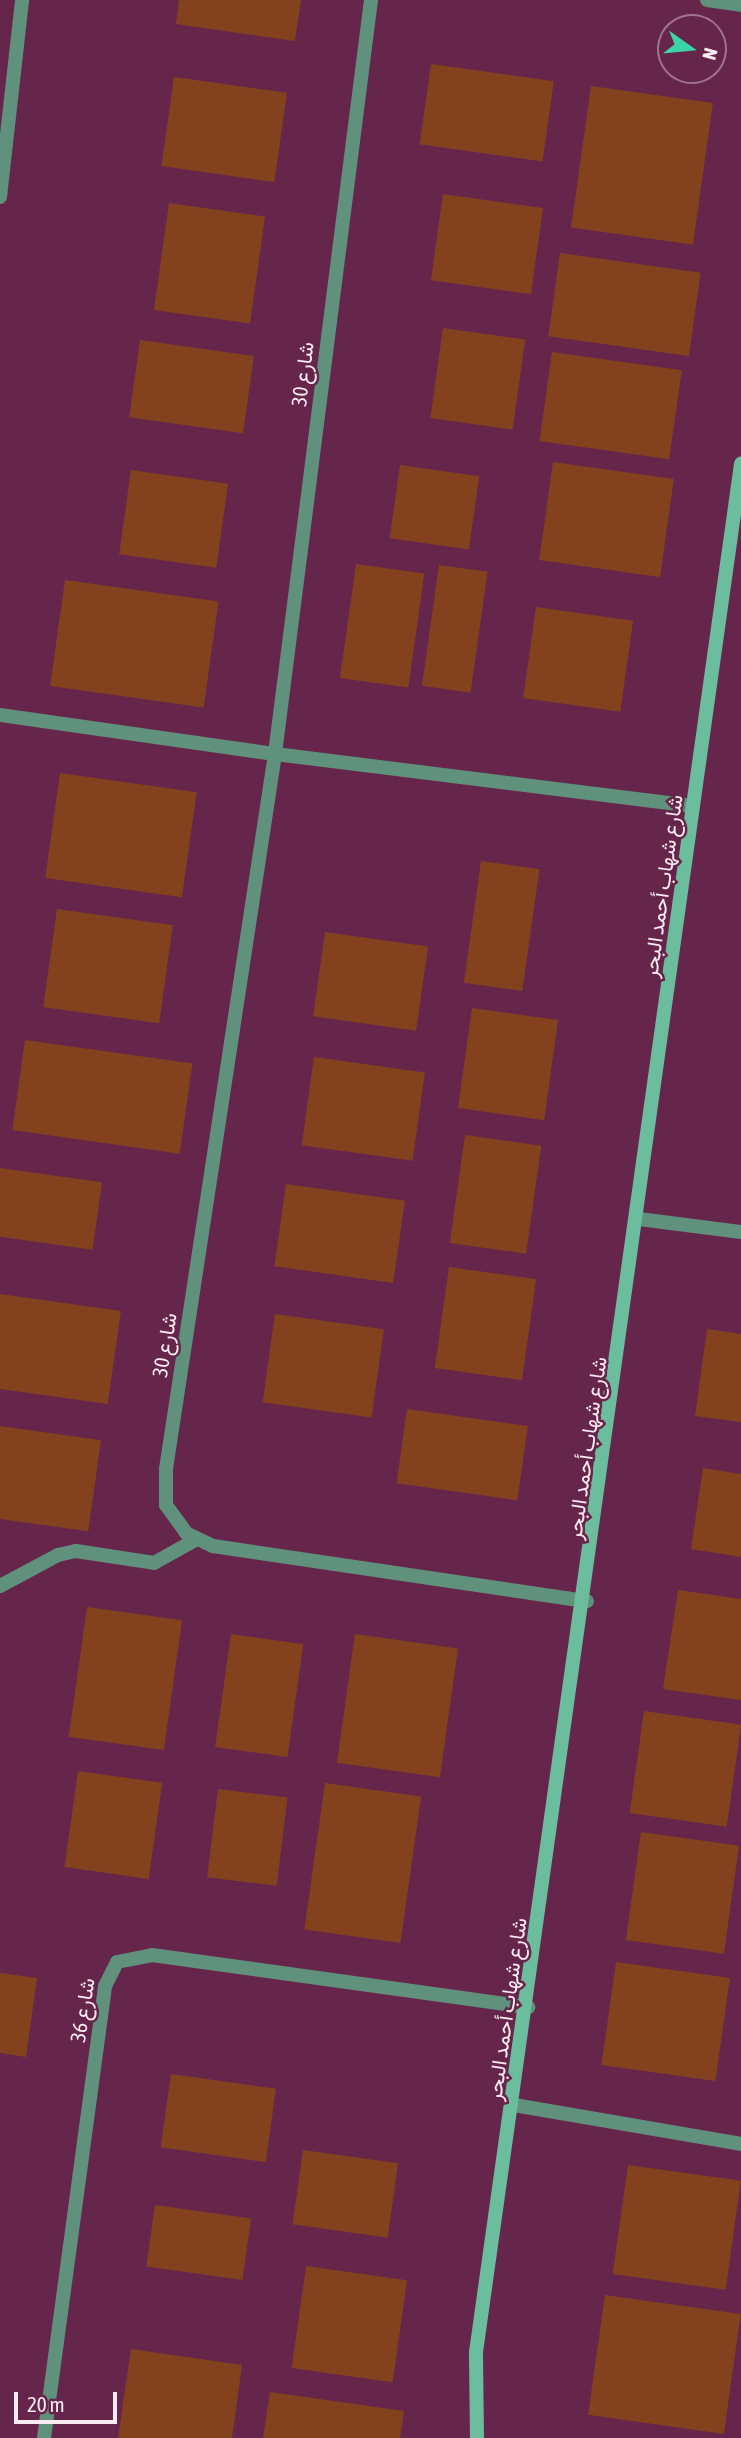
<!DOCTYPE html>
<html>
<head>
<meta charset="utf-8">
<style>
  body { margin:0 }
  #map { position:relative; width:741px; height:2438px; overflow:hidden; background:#66264b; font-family:"Asap Condensed",Vazirmatn,sans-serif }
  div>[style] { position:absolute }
  .building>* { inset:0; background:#83421d; transform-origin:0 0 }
  .lane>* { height:14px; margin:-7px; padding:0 7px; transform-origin:7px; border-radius:7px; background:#5f917d }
  .street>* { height:14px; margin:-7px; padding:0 7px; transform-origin:7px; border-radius:7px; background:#5f917d }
  .secondary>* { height:14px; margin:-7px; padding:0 7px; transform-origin:7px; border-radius:7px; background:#6bbd9e }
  span { translate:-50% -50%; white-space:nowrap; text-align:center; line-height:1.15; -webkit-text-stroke:5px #66264b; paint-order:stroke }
  .street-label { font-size:21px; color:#faeaf1 }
  .north { position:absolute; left:657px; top:14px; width:70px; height:70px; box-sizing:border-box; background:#66264b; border:2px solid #a1748d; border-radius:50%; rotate:105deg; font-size:19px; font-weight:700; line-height:28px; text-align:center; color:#faeaf1 }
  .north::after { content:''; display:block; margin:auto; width:24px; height:32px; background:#3ad4a5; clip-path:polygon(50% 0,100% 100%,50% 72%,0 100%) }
  .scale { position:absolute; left:14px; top:2392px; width:103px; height:32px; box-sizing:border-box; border:4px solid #faeaf1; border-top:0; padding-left:9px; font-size:21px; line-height:24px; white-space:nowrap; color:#faeaf1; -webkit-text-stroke:5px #66264b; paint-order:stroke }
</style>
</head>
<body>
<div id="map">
  <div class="building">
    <i style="clip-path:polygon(179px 0,301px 0,295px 41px,176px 24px)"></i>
    <i style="left:431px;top:64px;width:124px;height:81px;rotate:8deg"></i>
    <i style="left:174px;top:77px;width:114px;height:90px;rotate:8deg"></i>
    <i style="left:591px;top:86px;width:123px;height:143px;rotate:8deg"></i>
    <i style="left:443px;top:194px;width:101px;height:87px;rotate:8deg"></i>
    <i style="left:169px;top:203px;width:97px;height:108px;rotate:8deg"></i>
    <i style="left:560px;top:253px;width:142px;height:84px;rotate:8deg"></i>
    <i style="left:443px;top:328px;width:83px;height:91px;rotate:8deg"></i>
    <i style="left:140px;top:340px;width:115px;height:78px;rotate:8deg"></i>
    <i style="left:552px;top:352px;width:131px;height:90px;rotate:8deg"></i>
    <i style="left:553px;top:462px;width:122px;height:99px;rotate:8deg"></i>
    <i style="left:400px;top:465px;width:80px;height:74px;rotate:8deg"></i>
    <i style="left:131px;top:470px;width:98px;height:85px;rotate:8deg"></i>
    <i style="left:356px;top:564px;width:69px;height:115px;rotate:8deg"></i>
    <i style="left:439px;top:565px;width:49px;height:122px;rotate:8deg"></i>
    <i style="left:65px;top:580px;width:155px;height:107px;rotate:8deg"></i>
    <i style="left:536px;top:607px;width:98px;height:92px;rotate:8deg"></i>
    <i style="left:60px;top:773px;width:138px;height:106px;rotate:8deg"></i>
    <i style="left:481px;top:861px;width:59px;height:123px;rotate:8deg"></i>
    <i style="left:57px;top:909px;width:117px;height:99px;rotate:8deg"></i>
    <i style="left:325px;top:932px;width:104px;height:85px;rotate:8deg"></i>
    <i style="left:472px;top:1008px;width:87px;height:101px;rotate:8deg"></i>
    <i style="left:25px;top:1040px;width:169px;height:91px;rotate:8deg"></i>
    <i style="left:314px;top:1057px;width:112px;height:89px;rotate:8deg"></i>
    <i style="left:465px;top:1135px;width:77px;height:109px;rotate:8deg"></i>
    <i style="left:0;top:1168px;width:103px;height:68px;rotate:8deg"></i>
    <i style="left:286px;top:1184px;width:120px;height:83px;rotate:8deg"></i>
    <i style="left:449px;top:1267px;width:88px;height:102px;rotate:8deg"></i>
    <i style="left:0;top:1294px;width:122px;height:94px;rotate:8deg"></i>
    <i style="left:275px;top:1314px;width:110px;height:89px;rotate:8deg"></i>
    <i style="clip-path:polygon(707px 1329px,741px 1334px,741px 1422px,695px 1416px)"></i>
    <i style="left:407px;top:1409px;width:122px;height:75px;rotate:8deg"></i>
    <i style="left:0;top:1426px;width:102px;height:92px;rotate:8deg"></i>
    <i style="clip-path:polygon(703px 1468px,741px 1474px,741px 1557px,691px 1549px)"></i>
    <i style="clip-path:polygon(678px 1590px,741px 1599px,741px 1700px,663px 1689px)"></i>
    <i style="left:87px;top:1607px;width:96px;height:131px;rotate:8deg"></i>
    <i style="left:231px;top:1634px;width:73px;height:114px;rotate:8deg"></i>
    <i style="left:355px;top:1634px;width:104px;height:130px;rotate:8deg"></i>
    <i style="left:644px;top:1711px;width:98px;height:103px;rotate:8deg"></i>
    <i style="left:78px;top:1771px;width:85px;height:97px;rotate:8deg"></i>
    <i style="left:325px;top:1783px;width:97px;height:148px;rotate:8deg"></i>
    <i style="left:218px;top:1789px;width:70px;height:89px;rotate:7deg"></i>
    <i style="left:641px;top:1832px;width:99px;height:109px;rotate:8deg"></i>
    <i style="left:616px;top:1962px;width:115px;height:104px;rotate:8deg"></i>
    <i style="clip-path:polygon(0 1973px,37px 1978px,26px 2057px,0 2053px)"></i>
    <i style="left:171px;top:2074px;width:106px;height:74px;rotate:8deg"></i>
    <i style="left:303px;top:2150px;width:96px;height:75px;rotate:8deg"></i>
    <i style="left:628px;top:2165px;width:114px;height:110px;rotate:8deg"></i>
    <i style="left:155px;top:2205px;width:97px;height:62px;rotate:8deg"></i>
    <i style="left:306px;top:2266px;width:102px;height:103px;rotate:8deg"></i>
    <i style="left:605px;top:2295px;width:137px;height:121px;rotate:8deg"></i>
    <i style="clip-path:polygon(131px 2349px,242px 2365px,232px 2438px,118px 2438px)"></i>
    <i style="clip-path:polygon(270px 2392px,404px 2411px,400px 2438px,263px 2438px)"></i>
  </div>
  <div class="lane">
    <i style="left:0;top:197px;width:198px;rotate:-83.6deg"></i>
    <i style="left:0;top:715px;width:278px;rotate:8.1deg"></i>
    <i style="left:0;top:1586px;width:66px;rotate:-28.1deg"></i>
    <i style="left:58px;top:1555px;width:18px;rotate:-13deg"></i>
    <i style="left:76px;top:1551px;width:79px;rotate:8.7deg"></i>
    <i style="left:154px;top:1563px;width:49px;rotate:-29.2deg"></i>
    <i style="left:514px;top:2105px;width:230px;rotate:9.7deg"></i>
  </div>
  <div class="street">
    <i style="left:371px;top:0;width:760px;rotate:97.26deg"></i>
    <i style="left:275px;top:754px;width:723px;rotate:98.67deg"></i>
    <i style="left:166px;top:1469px;width:36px;rotate:90deg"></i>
    <i style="left:166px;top:1505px;width:34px;rotate:54deg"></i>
    <i style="left:186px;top:1533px;width:30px;rotate:26deg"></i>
    <i style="left:213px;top:1546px;width:378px;rotate:8.4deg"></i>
    <i style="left:707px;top:0;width:34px;rotate:8deg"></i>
    <i style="left:275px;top:754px;width:421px;rotate:7.1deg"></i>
    <i style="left:639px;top:1219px;width:103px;rotate:7.3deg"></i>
    <i style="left:44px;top:2438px;width:456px;rotate:-82.3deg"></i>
    <i style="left:105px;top:1986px;width:27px;rotate:-63deg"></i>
    <i style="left:117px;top:1962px;width:36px;rotate:-11deg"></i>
    <i style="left:152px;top:1955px;width:380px;rotate:7.9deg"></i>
  </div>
  <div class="secondary">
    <i style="left:477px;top:2438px;width:86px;rotate:-90.7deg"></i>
    <i style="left:476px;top:2352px;width:1907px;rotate:-82.01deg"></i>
  </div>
  <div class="street-label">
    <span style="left:302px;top:374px;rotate:-83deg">شارع 30</span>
    <span style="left:662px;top:886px;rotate:-82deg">شارع شهاب أحمد البحر</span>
    <span style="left:164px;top:1345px;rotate:-81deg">شارع 30</span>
    <span style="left:586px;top:1448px;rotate:-82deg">شارع شهاب أحمد البحر</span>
    <span style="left:506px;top:2009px;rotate:-82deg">شارع شهاب أحمد البحر</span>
    <span style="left:82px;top:2010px;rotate:-81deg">شارع 36</span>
  </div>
  <div class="north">N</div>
  <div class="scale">20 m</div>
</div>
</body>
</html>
